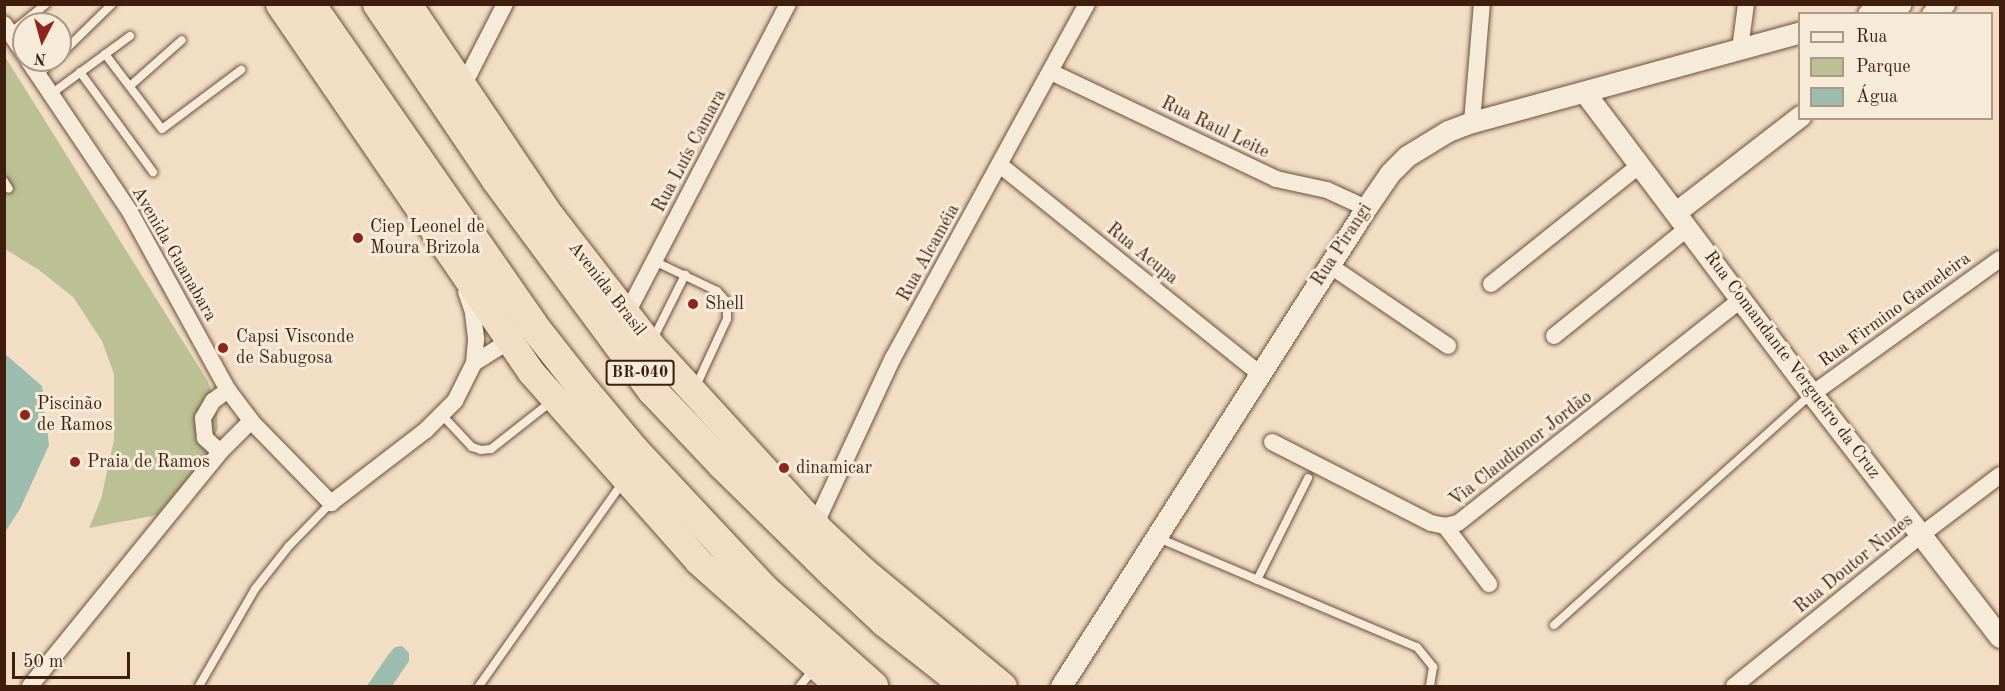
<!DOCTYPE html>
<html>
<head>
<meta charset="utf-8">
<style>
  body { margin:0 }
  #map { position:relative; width:2005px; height:691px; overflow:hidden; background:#f1dec4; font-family:"Old Standard TT",serif }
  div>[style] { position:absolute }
  .green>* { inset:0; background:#bbc194 }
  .water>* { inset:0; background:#9cbdae }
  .roads { filter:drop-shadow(0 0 2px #6c4e3c) drop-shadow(0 0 2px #6c4e3c) }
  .service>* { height:8px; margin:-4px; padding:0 4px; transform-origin:4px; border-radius:4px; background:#f6ead9 }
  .minor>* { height:16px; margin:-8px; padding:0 8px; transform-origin:8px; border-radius:8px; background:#f6ead9 }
  .tertiary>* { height:21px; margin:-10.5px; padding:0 10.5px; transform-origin:10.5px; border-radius:10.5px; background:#f6ead9 }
  .trunk>* { height:27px; margin:-13.5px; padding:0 13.5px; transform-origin:13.5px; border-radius:13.5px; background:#f1dec4 }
  .motorway>* { height:30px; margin:-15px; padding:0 15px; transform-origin:15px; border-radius:15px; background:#f1dec4 }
  .dots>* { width:16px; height:16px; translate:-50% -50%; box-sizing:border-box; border:3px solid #f6ead9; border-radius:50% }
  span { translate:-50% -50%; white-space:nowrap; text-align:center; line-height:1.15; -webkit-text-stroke:6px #f6ead9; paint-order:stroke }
  .shield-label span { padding:2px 4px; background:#f6ead9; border:2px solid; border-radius:4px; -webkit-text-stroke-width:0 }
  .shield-label { font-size:16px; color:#3f1e0e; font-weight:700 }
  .street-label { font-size:18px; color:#3f1e0e }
  .poi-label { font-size:18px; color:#3f1e0e }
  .left { translate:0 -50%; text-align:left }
  .frame { position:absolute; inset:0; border:6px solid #3f1e0e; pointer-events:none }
  .legend { position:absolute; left:1798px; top:12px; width:195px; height:108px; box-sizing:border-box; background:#f6ead9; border:2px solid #ad9888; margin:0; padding:8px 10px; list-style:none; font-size:18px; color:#3f1e0e }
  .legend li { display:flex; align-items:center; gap:12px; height:30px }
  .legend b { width:30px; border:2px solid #ad9888 }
  .north { position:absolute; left:12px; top:12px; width:60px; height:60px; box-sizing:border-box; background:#f6ead9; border:2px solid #ad9888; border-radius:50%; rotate:186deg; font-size:16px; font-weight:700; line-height:24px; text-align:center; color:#3f1e0e }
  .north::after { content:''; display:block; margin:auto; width:21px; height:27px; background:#8f2418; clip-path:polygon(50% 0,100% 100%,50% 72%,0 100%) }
  .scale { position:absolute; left:12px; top:652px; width:118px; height:27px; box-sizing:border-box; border:3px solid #3f1e0e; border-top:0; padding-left:8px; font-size:18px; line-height:21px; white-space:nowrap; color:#3f1e0e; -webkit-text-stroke:4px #f6ead9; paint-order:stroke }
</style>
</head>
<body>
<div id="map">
  <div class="green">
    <i style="clip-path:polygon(4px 55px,207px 380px,216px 401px,218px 428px,203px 461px,157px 515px,89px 528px,101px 499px,114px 440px,114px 374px,102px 341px,73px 297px,39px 270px,5px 249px)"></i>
  </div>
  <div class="water">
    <i style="clip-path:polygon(5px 354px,42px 386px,49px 445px,20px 509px,5px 532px)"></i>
    <i style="clip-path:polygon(402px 646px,409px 653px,409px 661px,392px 686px,367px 686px,388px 655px,395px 647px)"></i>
  </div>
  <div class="roads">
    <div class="service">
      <i style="left:10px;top:33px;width:46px;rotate:-38.9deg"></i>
      <i style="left:105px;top:54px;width:94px;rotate:52.8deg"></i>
      <i style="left:162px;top:129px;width:99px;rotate:-36.8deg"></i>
      <i style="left:60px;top:55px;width:73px;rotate:-44.4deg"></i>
      <i style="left:80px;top:72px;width:124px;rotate:53.9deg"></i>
      <i style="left:38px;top:75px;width:22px;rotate:-43deg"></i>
      <i style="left:130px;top:86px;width:69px;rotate:-41.5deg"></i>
      <i style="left:51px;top:94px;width:98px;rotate:-36.3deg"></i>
      <i style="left:4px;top:181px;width:9px;rotate:58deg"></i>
      <i style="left:654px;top:261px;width:70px;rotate:25.5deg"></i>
      <i style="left:717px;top:291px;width:15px;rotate:48deg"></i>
      <i style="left:727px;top:302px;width:17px;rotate:90deg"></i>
      <i style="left:727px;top:319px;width:74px;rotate:114.8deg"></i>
      <i style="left:653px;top:339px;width:72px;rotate:-63.4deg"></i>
      <i style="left:443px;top:416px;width:42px;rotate:46.9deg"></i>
      <i style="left:472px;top:447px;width:9px;rotate:18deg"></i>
      <i style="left:481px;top:450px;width:10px;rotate:-6deg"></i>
      <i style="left:491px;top:449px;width:78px;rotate:-38.2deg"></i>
      <i style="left:1156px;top:537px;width:283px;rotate:22.9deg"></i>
      <i style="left:1417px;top:647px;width:26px;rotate:51deg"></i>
      <i style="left:1433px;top:667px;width:19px;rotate:99deg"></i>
      <i style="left:1257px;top:580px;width:114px;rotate:-63.4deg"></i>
      <i style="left:1554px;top:625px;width:344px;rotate:-41.9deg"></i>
      <i style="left:199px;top:686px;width:112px;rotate:-60deg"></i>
      <i style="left:255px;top:589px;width:55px;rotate:-51.7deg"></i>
      <i style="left:289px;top:546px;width:60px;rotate:-45.7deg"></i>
      <i style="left:479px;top:686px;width:250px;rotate:-54.8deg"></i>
      <i style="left:800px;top:686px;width:22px;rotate:-51deg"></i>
    </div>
    <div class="minor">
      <i style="left:4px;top:24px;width:36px;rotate:56deg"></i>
      <i style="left:1740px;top:49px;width:45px;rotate:-82.4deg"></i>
      <i style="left:28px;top:60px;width:183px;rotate:56.1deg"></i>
      <i style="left:130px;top:212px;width:203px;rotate:61.2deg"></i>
      <i style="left:228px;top:390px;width:39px;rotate:53deg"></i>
      <i style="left:251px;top:421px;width:115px;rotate:45.7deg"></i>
      <i style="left:331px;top:503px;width:120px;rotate:-37.5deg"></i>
      <i style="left:426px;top:430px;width:41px;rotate:-45deg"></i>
      <i style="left:455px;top:401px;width:42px;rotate:-63.4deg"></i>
      <i style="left:474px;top:363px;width:25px;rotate:-85deg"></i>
      <i style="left:476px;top:338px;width:26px;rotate:-97deg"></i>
      <i style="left:473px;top:312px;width:21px;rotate:-109deg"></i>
      <i style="left:1051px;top:72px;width:249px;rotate:25.4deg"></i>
      <i style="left:1276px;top:179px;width:52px;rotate:12.2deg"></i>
      <i style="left:1327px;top:190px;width:43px;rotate:24.8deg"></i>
      <i style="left:463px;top:86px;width:92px;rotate:-62.9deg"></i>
      <i style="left:1472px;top:122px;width:118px;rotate:-85.2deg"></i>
      <i style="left:1000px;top:165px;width:334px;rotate:38.8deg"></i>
      <i style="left:1329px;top:265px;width:144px;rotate:34.2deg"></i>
      <i style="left:1491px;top:284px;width:191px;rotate:-38.6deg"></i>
      <i style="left:626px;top:315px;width:351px;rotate:-62.5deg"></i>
      <i style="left:1554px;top:336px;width:172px;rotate:-38.9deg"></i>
      <i style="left:474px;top:363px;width:41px;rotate:-32.2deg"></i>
      <i style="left:1812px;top:394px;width:231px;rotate:-35.7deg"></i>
      <i style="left:1272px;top:442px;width:178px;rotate:27deg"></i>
      <i style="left:1431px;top:523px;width:14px;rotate:12deg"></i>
      <i style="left:1445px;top:526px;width:13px;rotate:-13deg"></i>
      <i style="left:1458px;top:523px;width:362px;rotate:-38.3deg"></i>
      <i style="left:220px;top:452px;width:21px;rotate:-137deg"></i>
      <i style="left:205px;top:438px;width:20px;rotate:-96deg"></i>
      <i style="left:203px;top:418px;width:20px;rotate:-60deg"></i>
      <i style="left:213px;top:401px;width:19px;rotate:-36deg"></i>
      <i style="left:815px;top:525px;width:184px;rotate:-65deg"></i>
      <i style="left:893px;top:358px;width:404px;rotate:-61.3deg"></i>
      <i style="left:1445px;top:526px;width:73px;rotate:52.8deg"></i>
      <i style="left:30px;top:686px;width:301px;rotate:-50.9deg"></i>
      <i style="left:220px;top:452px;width:44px;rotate:-45deg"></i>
      <i style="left:1734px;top:686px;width:240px;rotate:-38.9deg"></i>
      <i style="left:1921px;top:535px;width:99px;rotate:-37.2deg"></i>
    </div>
    <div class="tertiary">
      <i style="left:1868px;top:14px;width:34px;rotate:-17deg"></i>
      <i style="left:1932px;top:14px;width:16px;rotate:-40deg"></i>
      <i style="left:1585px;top:93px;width:377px;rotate:53deg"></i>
      <i style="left:1812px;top:394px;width:307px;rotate:52.3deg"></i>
      <i style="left:1676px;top:212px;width:157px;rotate:-37.7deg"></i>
      <i style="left:1061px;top:686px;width:567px;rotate:-57.46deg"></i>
      <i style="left:1366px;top:208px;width:42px;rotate:-55.6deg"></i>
      <i style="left:1390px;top:173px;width:24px;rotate:-45deg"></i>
      <i style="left:1407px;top:156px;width:48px;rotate:-31.4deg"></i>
      <i style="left:1448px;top:131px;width:26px;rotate:-21deg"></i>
      <i style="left:1472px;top:122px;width:340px;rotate:-15.3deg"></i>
    </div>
    <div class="trunk">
      <i style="left:279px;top:4px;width:446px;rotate:55.6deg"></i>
      <i style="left:531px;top:372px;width:252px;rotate:48.5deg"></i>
      <i style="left:698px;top:561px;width:188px;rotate:41.6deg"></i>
      <i style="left:408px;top:4px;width:254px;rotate:56.1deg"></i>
      <i style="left:550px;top:215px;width:163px;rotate:52.2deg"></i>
      <i style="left:650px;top:344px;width:245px;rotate:47.6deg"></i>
      <i style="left:815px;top:525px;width:67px;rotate:43.2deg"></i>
      <i style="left:864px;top:571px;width:180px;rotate:39.6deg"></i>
    </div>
    <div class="motorway">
      <i style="left:310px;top:4px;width:389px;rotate:55.2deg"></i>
      <i style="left:532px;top:324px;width:76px;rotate:51.9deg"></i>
      <i style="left:579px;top:384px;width:86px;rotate:50.2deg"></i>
      <i style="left:634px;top:450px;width:195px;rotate:46.9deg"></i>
      <i style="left:767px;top:592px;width:142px;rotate:41.6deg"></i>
      <i style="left:378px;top:4px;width:211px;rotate:56deg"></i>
      <i style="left:496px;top:179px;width:264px;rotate:53.5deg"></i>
      <i style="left:653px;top:391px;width:102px;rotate:46.6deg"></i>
      <i style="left:723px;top:465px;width:154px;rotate:44.5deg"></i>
      <i style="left:833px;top:573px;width:71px;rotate:43.3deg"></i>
      <i style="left:885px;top:622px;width:103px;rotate:38.3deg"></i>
      <i style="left:777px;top:495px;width:48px;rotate:38.3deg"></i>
    </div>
  </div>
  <div class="dots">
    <i style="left:358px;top:238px;background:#8f2418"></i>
    <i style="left:693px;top:304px;background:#8f2418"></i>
    <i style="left:223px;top:348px;background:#8f2418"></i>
    <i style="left:25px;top:415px;background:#8f2418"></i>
    <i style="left:75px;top:462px;background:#8f2418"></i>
    <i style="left:784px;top:468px;background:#8f2418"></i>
  </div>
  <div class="shield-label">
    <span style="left:640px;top:373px">BR-040</span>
  </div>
  <div class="street-label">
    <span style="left:1215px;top:128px;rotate:26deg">Rua Raul Leite</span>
    <span style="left:690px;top:151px;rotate:-62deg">Rua Luís Camara</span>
    <span style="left:1342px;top:245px;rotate:-57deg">Rua Pirangi</span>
    <span style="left:929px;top:253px;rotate:-61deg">Rua Alcaméia</span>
    <span style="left:174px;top:254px;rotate:60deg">Avenida Guanabara</span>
    <span style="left:1142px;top:254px;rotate:39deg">Rua Acupa</span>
    <span style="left:607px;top:289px;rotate:52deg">Avenida Brasil</span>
    <span style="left:1895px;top:310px;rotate:-36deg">Rua Firmino Gameleira</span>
    <span style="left:1792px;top:365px;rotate:53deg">Rua Comandante Vergueiro da Cruz</span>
    <span style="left:1521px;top:449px;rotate:-38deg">Via Claudionor Jordão</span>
    <span style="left:1854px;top:564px;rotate:-39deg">Rua Doutor Nunes</span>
  </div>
  <div class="poi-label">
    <span class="left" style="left:370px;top:238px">Ciep Leonel de<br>Moura Brizola</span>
    <span class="left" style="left:705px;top:304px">Shell</span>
    <span class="left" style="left:236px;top:348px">Capsi Visconde<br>de Sabugosa</span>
    <span class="left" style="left:37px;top:415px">Piscinão<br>de Ramos</span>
    <span class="left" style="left:87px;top:462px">Praia de Ramos</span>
    <span class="left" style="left:796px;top:468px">dinamicar</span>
  </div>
  <div class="frame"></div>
  <ul class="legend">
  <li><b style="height:8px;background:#f6ead9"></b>Rua</li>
  <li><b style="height:16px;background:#bbc194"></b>Parque</li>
  <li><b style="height:16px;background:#9cbdae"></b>Água</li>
  </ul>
  <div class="north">N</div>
  <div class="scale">50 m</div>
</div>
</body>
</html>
